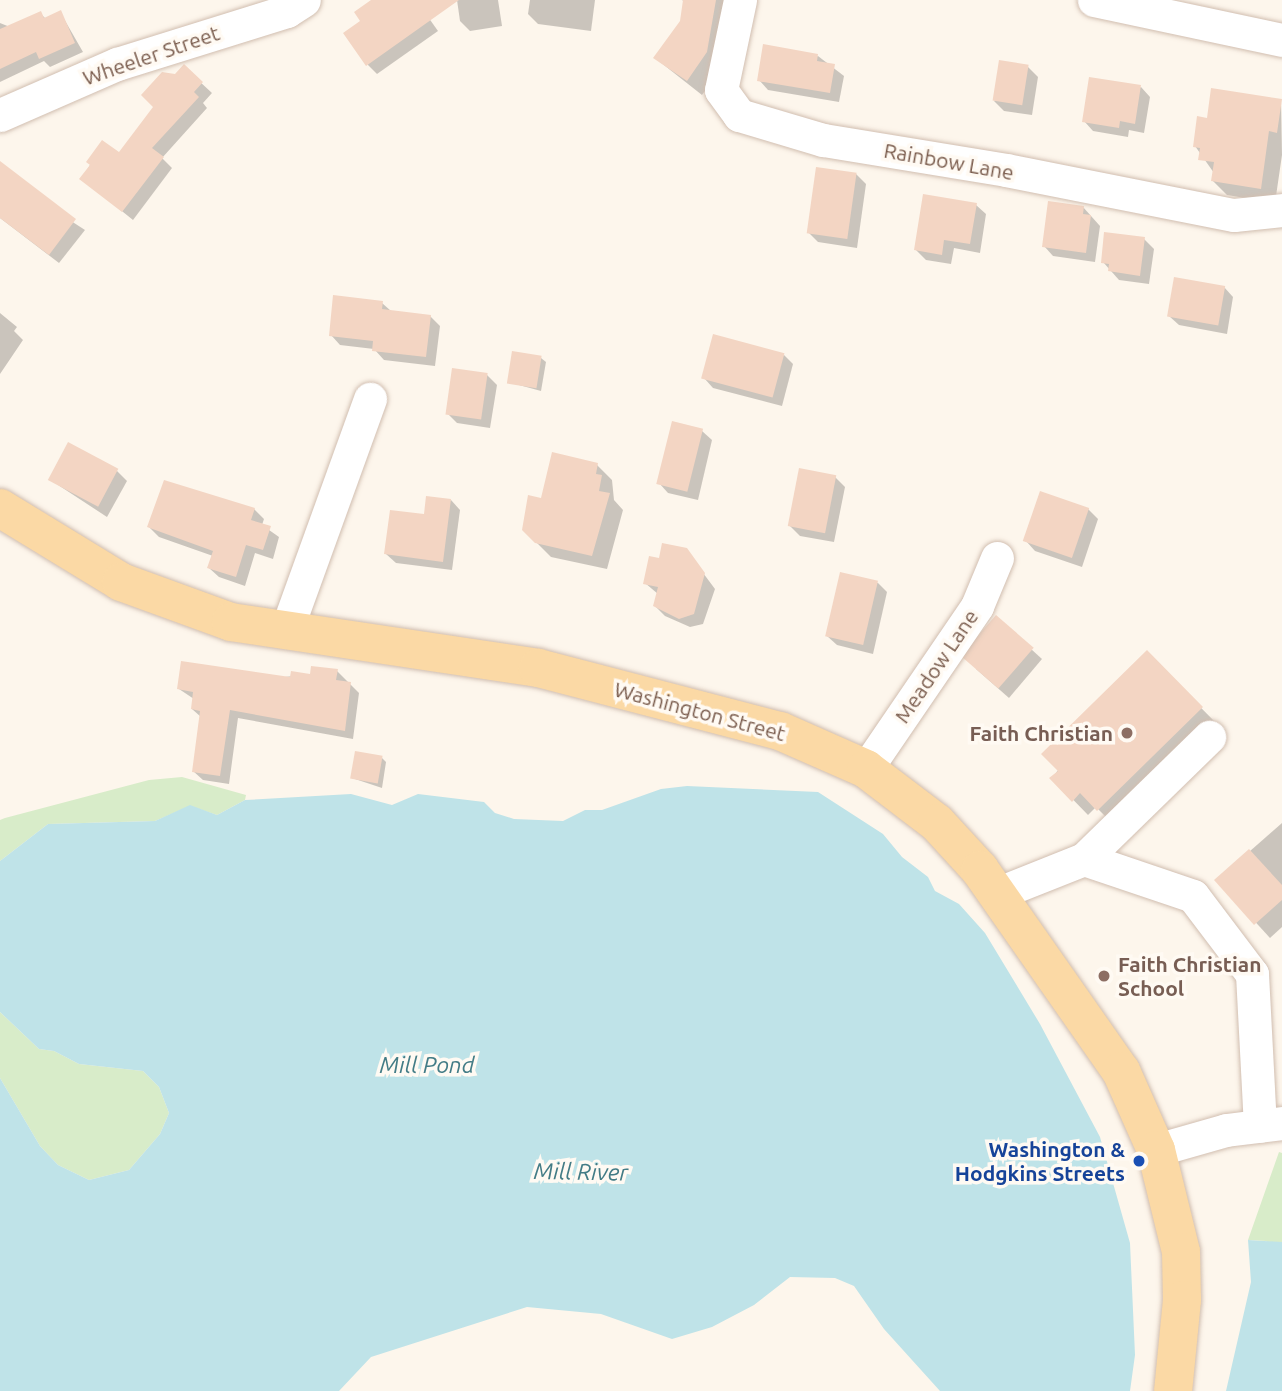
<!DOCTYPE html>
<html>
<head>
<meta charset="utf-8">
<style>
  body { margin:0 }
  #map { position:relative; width:1282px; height:1391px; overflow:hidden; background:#fdf6ec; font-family:Ubuntu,sans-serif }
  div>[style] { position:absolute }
  .green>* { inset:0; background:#d8ecc9 }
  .water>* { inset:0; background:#bfe3e8 }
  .shadow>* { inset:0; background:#0003 }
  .building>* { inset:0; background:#f3d5c3; transform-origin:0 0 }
  .roads { filter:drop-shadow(0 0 2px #d1beb0) drop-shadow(0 0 2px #d1beb0) }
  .minor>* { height:33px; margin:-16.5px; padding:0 16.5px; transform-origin:16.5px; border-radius:16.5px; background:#fff }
  .major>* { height:38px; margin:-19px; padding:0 19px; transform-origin:19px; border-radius:19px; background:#fbd9a5 }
  .dots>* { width:19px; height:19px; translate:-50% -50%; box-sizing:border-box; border:4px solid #fffaf3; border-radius:50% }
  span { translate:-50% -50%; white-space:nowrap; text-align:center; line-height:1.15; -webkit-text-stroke:7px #fffaf3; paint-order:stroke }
  .street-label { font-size:21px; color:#7a5c4d }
  .education-label { font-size:21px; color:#785e54; font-weight:700 }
  .right { translate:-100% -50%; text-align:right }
  .left { translate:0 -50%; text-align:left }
  .transit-label { font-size:21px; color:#164399; font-weight:700 }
  .water-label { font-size:23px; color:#437c86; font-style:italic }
</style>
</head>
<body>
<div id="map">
  <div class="green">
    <i style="clip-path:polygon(182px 777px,246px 795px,245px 800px,217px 815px,190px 806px,155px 821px,48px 824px,0 861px,0 820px,5px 818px,149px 780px)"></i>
    <i style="clip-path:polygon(0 1012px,39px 1049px,54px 1051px,79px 1064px,143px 1071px,159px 1087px,169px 1113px,160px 1134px,129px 1170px,89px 1180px,58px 1165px,40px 1146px,0 1078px)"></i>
    <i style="clip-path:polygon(1279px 1152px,1282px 1153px,1282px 1253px,1266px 1241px,1248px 1240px)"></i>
  </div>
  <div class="water">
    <i style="clip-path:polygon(687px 786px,818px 792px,883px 834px,902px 857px,928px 877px,935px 891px,959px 904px,985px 933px,1040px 1024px,1100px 1137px,1130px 1243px,1135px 1355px,1130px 1391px,940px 1391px,884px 1329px,854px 1286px,835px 1278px,790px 1277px,754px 1305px,712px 1327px,672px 1339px,601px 1314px,527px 1307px,371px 1357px,339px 1391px,0 1391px,0 1078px,40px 1146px,58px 1165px,89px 1180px,129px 1170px,160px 1134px,169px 1113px,159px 1087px,143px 1071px,79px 1064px,54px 1051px,39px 1049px,0 1012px,0 861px,48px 824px,155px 821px,190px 805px,217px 815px,245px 800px,351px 794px,392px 805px,418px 794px,484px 802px,495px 813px,514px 819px,563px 821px,585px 810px,602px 810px,661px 789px)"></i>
    <i style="clip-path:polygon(1248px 1240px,1282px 1242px,1282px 1391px,1226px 1391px,1251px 1282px)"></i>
  </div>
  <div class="shadow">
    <i style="clip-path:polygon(374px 0,416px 0,438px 31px,377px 74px,368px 65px,363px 21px)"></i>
    <i style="clip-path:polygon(457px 0,498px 0,502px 26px,470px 31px,460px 21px)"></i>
    <i style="clip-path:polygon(530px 0,595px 0,591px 31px,538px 24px,528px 14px)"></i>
    <i style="clip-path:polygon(682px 0,733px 0,722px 67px,702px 95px,655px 58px,693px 7px)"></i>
    <i style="clip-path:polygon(60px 12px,83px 52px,50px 67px,44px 61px,0 82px,0 23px,10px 27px,40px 13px,46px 19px)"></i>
    <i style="clip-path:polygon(818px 56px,844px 76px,839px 102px,768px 90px,759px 80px)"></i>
    <i style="clip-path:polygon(184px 67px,212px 93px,203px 103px,207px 108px,162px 158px,172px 168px,133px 220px,82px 179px,103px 142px,119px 155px)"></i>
    <i style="clip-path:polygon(1028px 67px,1038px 77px,1032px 115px,1004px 111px,994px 101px)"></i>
    <i style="clip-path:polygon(1141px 87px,1150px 97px,1144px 133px,1129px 130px,1128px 137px,1093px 131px,1084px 121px)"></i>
    <i style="clip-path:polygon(1281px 101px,1282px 155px,1275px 203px,1227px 195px,1212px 180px,1214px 173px,1195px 146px,1208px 120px)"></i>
    <i style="clip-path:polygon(856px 174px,866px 184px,857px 248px,818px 242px,809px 233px)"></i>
    <i style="clip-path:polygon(0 175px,85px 230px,59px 263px,0 218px)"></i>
    <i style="clip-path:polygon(976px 205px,986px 214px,980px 253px,954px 248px,951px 264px,926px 260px,916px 250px)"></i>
    <i style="clip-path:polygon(1083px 207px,1100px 226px,1095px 262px,1053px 256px,1044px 246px)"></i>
    <i style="clip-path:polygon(1144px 239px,1154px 249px,1149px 284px,1119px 280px,1103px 262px)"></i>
    <i style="clip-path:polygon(1224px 287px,1233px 297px,1227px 334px,1179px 325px,1169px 316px)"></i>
    <i style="clip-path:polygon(382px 303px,391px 311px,430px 316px,440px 326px,435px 366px,384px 360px,374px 349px,340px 345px,331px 335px)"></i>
    <i style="clip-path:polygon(0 313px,17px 327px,14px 331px,23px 340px,0 374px)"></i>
    <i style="clip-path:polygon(784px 355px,793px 364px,782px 406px,713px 388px,704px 378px)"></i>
    <i style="clip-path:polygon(541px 358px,546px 362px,541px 391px,508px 382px)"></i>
    <i style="clip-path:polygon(487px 375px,497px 385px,490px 428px,457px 423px,447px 413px)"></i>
    <i style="clip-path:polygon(702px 431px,712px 440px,698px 500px,668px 493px,659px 483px)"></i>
    <i style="clip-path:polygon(597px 465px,612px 480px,614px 500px,623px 510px,607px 569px,551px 557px,524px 530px)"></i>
    <i style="clip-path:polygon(117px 471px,127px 481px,107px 517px,49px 479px)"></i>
    <i style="clip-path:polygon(835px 477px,845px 487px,834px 542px,800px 536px,790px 526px)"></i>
    <i style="clip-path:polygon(451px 500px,460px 510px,452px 570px,396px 563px,386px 554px,425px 516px)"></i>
    <i style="clip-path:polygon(254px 509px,264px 519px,262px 525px,279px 537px,273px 559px,255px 553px,245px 586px,219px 577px,209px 568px,213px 556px,159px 537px,149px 527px)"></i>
    <i style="clip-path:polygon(1088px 509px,1098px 519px,1082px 567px,1035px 551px,1026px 541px)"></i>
    <i style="clip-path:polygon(686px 550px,715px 589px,703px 624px,690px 627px,665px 616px,655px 606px,658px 594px,645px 583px,660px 560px)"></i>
    <i style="clip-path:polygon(841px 574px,878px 583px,887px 592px,873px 654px,837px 645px,827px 636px)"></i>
    <i style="clip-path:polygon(997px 618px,1042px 659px,1009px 698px,976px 669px)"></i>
    <i style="clip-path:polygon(1147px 653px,1216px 723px,1113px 824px,1096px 807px,1088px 815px,1052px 778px)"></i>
    <i style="clip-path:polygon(337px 671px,359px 693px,353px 739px,238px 718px,229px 784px,203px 780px,193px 771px,201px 717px,192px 709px,194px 699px,179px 689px)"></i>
    <i style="clip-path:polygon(382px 758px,386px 762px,382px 788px,352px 778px)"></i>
    <i style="clip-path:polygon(1282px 823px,1282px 927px,1270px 938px,1217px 880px)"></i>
  </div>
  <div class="building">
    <i style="clip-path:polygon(371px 0,459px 0,366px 66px,343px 33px,360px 21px,354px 12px)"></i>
    <i style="clip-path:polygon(683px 0,716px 0,707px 52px,687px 81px,653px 58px,680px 21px)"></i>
    <i style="clip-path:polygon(61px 10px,75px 43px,39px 59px,36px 52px,0 69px,0 29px,41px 11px,44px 18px)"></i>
    <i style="clip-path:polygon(763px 44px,818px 54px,817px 61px,835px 64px,830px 93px,757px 81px)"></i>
    <i style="left:999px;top:60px;width:30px;height:41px;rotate:9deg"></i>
    <i style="clip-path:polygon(184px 64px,203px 82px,194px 92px,199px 97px,152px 148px,164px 157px,122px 212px,79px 179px,90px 165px,86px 162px,102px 140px,119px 152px,153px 107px,141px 95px,162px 72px,175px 74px)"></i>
    <i style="clip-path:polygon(1089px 77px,1141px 85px,1135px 124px,1120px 121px,1119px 128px,1082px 122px)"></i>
    <i style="clip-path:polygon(1211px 88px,1282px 99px,1277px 133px,1269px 131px,1261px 189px,1211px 181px,1214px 162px,1198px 160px,1200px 148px,1193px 147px,1197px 116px,1207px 118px)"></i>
    <i style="clip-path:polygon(0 161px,76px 219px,49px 255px,0 218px)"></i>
    <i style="left:816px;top:167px;width:41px;height:67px;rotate:8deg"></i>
    <i style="clip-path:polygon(923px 194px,977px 203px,970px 244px,944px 240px,942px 255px,914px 250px)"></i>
    <i style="clip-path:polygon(1048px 201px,1084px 206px,1083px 214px,1091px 215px,1086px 253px,1042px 247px)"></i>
    <i style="clip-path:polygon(1104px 232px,1145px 237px,1140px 276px,1108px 271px,1109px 264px,1101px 263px)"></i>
    <i style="left:1174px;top:277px;width:52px;height:40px;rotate:10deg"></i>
    <i style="clip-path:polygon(333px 295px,383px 301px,382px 309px,431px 315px,426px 357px,372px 351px,373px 341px,329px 336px)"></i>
    <i style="left:713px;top:334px;width:74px;height:46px;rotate:15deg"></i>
    <i style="left:512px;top:351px;width:30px;height:33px;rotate:9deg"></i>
    <i style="left:452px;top:368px;width:36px;height:47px;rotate:8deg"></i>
    <i style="left:672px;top:421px;width:32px;height:65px;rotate:14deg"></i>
    <i style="left:68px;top:442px;width:57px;height:43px;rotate:28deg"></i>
    <i style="clip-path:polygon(552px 452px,598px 463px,596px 474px,602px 475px,599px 491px,610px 493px,592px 556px,535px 543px,522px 530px,528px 495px,541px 498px)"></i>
    <i style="left:799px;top:468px;width:38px;height:59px;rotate:11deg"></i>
    <i style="clip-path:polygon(164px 480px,255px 508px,251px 520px,271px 526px,263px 550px,246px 545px,236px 577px,207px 568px,213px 551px,147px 527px)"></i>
    <i style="left:1040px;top:491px;width:52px;height:53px;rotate:19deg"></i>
    <i style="clip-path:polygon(426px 496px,451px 499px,443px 562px,384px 554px,390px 510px,424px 514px)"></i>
    <i style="clip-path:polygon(662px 543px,687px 548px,705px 573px,694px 614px,679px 619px,653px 606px,658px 587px,643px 584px,649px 556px,659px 558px)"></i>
    <i style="left:840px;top:572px;width:39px;height:66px;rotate:13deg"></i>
    <i style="left:996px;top:615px;width:50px;height:54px;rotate:41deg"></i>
    <i style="clip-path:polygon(1147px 650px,1203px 707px,1097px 811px,1080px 793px,1072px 802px,1049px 778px,1058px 771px,1041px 754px)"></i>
    <i style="clip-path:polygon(181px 661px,290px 677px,291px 671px,310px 674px,311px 666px,338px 669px,336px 680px,351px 682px,345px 731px,230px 710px,220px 776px,192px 772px,200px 711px,191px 709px,193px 692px,177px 689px)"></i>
    <i style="left:355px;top:751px;width:28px;height:28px;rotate:10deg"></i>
    <i style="clip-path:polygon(1249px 849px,1282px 885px,1282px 900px,1254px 925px,1214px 880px)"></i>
  </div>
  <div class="roads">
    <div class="minor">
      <i style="left:740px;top:0;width:92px;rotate:101.9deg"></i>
      <i style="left:721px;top:90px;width:31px;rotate:54deg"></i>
      <i style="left:739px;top:115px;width:88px;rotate:16.6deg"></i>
      <i style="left:823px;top:140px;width:185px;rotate:9.3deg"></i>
      <i style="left:1006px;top:170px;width:232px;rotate:11.2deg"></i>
      <i style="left:1234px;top:215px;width:48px;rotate:-5.9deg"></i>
      <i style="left:1094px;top:0;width:192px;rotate:12deg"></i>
      <i style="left:0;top:115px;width:128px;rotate:-23.6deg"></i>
      <i style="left:117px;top:64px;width:178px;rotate:-17.3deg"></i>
      <i style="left:287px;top:11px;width:20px;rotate:-33deg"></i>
      <i style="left:286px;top:631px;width:247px;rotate:-70.1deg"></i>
      <i style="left:866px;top:769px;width:197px;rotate:-55.7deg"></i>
      <i style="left:977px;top:606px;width:52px;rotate:-67.4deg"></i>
      <i style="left:1084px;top:859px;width:175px;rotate:-44.3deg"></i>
      <i style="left:996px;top:894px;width:95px;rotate:-21.7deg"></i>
      <i style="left:1084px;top:859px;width:115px;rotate:18.7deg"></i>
      <i style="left:1193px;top:896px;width:98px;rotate:52.9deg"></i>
      <i style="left:1252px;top:974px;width:152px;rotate:87deg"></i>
      <i style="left:1156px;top:1150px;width:73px;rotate:-15.9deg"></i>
      <i style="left:1226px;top:1130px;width:56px;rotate:-7.1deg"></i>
    </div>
    <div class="major">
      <i style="left:0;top:508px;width:142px;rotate:31.4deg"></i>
      <i style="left:121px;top:582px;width:117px;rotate:20deg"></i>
      <i style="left:231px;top:622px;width:310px;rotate:8.5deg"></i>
      <i style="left:538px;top:668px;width:250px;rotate:14.6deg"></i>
      <i style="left:780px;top:731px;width:94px;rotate:23.8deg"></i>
      <i style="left:866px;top:769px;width:89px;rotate:37.3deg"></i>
      <i style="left:937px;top:823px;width:64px;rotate:47.5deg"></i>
      <i style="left:980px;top:870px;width:246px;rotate:55deg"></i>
      <i style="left:1121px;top:1071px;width:86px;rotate:66.1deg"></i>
      <i style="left:1156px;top:1150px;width:105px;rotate:76.2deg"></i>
      <i style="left:1181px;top:1252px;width:48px;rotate:88.8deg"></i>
      <i style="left:1182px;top:1300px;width:91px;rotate:95.6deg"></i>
    </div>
  </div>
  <div class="dots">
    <i style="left:1127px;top:733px;background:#8d6e63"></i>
    <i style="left:1104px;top:976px;background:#8d6e63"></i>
    <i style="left:1139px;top:1161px;background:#1a4fb4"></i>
  </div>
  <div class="street-label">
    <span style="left:151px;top:55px;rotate:-19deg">Wheeler Street</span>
    <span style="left:949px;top:161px;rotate:10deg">Rainbow Lane</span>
    <span style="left:936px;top:666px;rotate:-56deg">Meadow Lane</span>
    <span style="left:700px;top:711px;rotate:15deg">Washington Street</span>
  </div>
  <div class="education-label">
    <span class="right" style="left:1113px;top:733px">Faith Christian</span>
    <span class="left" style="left:1118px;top:976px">Faith Christian<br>School</span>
  </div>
  <div class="transit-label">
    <span class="right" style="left:1125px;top:1161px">Washington &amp;<br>Hodgkins Streets</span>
  </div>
  <div class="water-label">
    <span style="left:427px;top:1065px">Mill Pond</span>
    <span style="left:581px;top:1172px;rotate:1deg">Mill River</span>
  </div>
</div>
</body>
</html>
